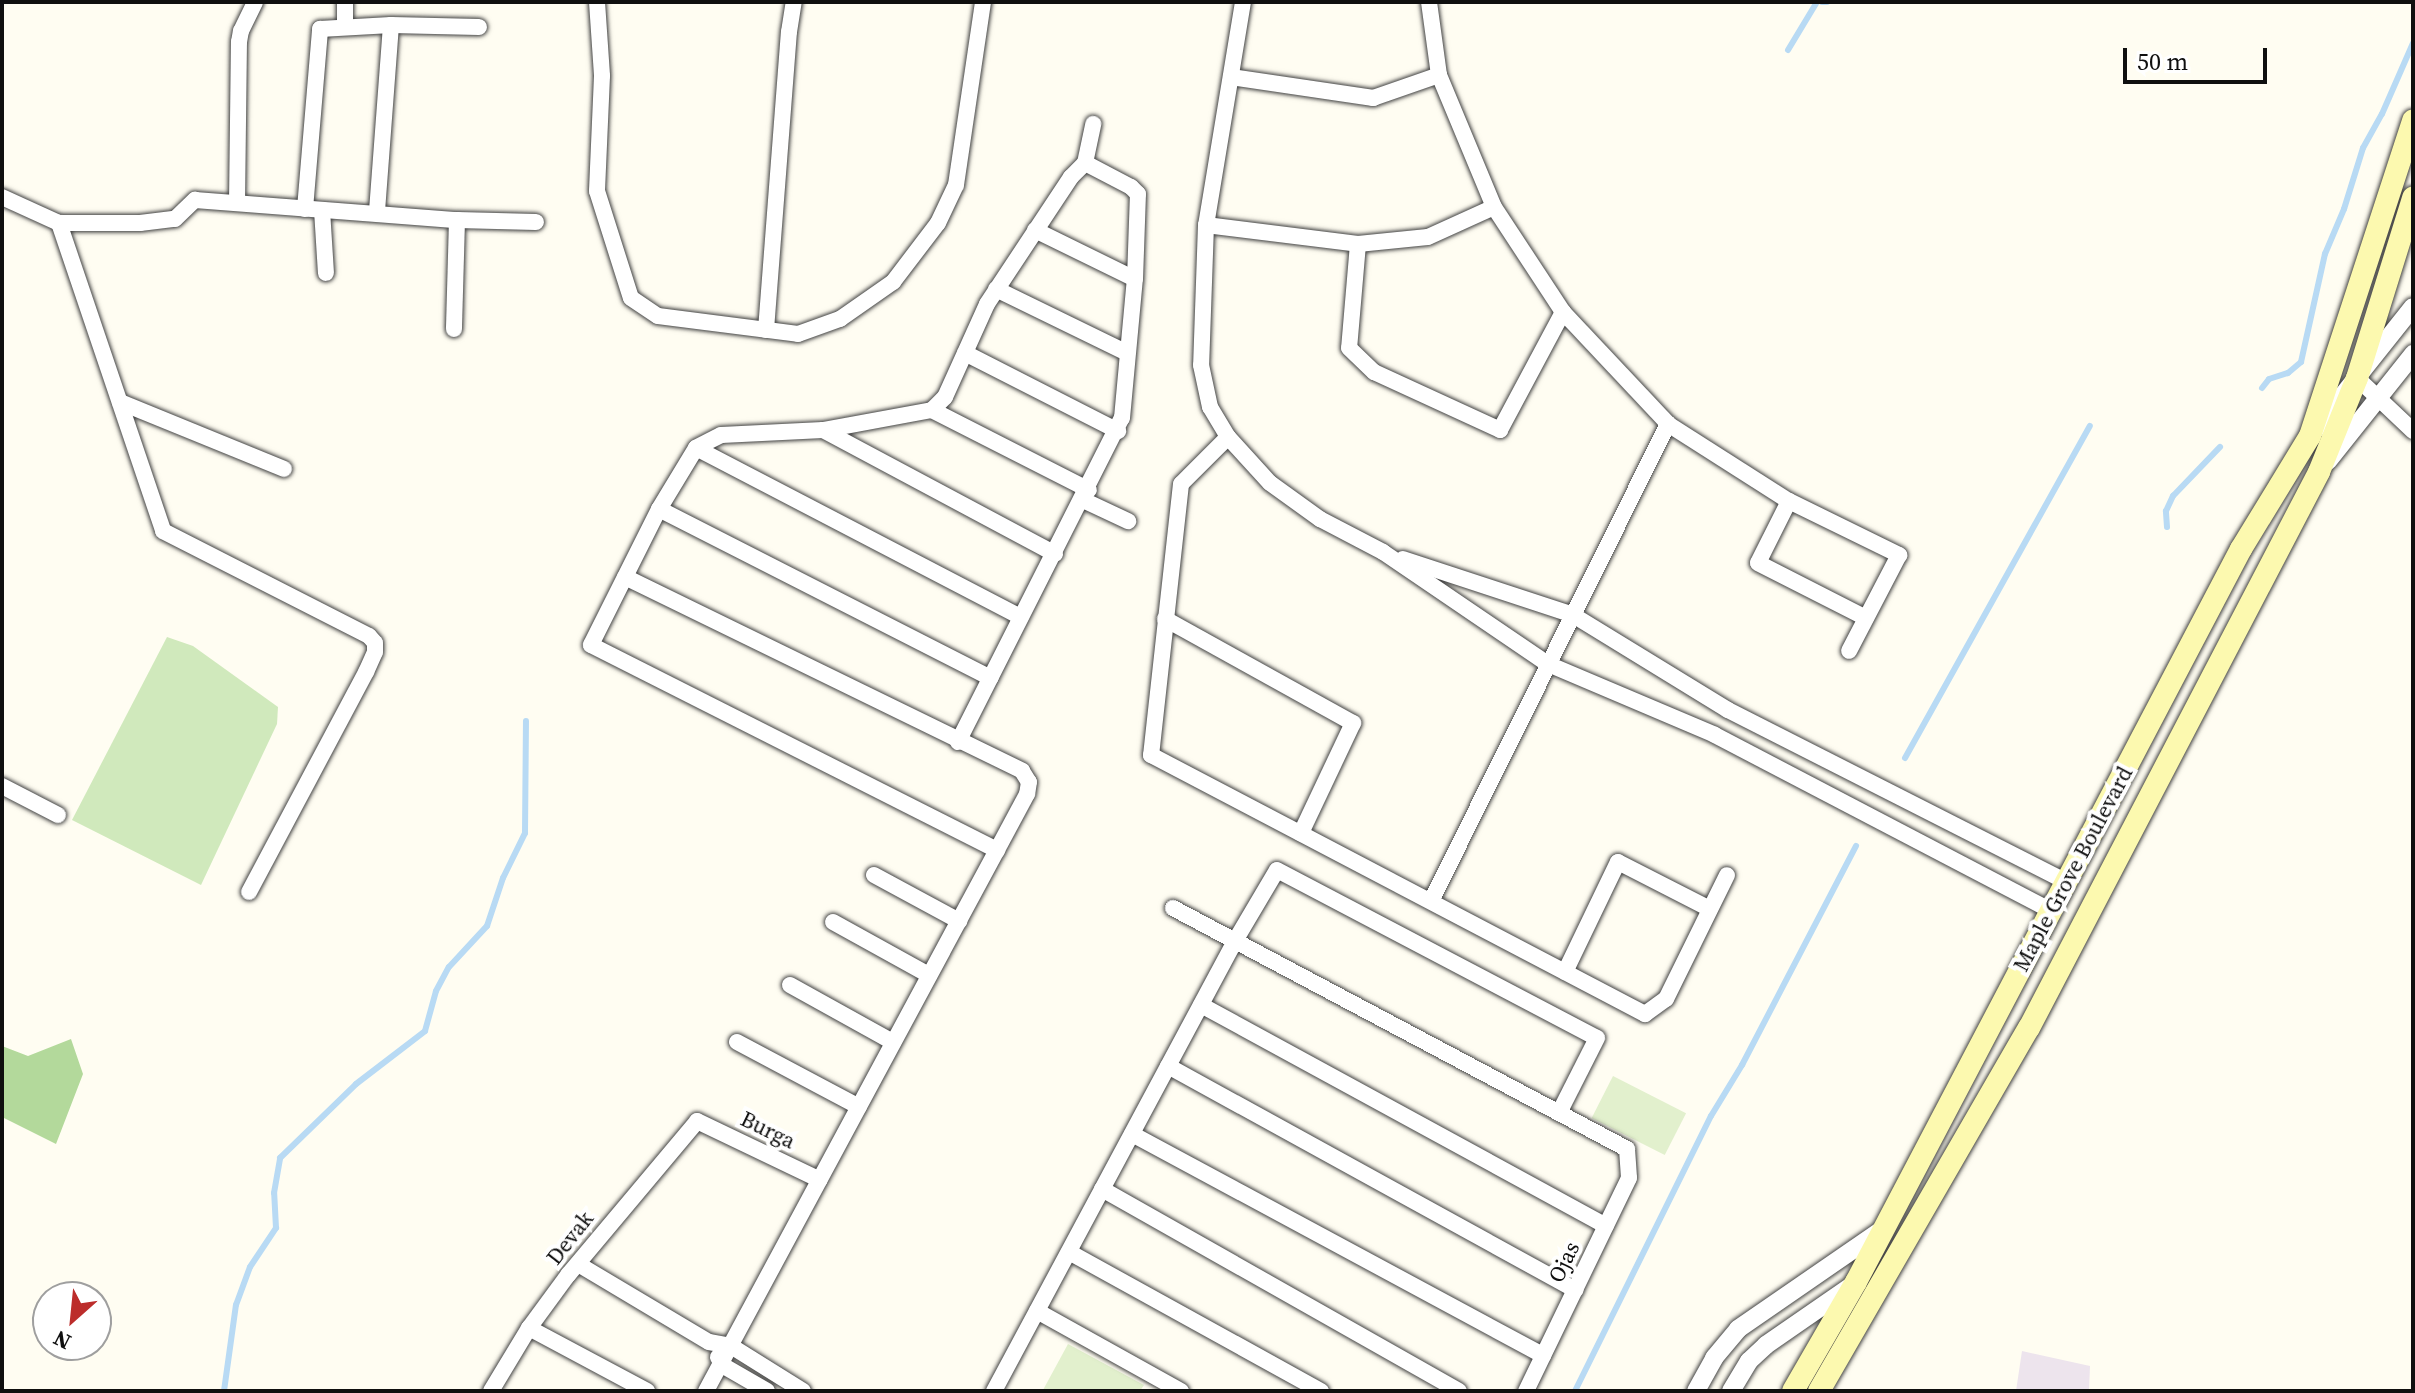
<!DOCTYPE html>
<html>
<head>
<meta charset="utf-8">
<style>
  body { margin:0 }
  #map { position:relative; width:2415px; height:1393px; overflow:hidden; background:#fffdf2; font-family:"Source Serif 4",serif }
  div>[style] { position:absolute }
  .industrial>* { inset:0; background:#ede4ed }
  .green>* { inset:0; background:#d0e9bc }
  .forest>* { inset:0; background:#b3d99b }
  .pitch>* { inset:0; background:#e2f0cd; transform-origin:0 0 }
  .stream>* { height:6px; margin:-3px; padding:0 3px; transform-origin:3px; border-radius:3px; background:#b8daf4 }
  .roads { filter:drop-shadow(0 0 2px #424242) drop-shadow(0 0 2px #424242) }
  .minor>* { height:16px; margin:-8px; padding:0 8px; transform-origin:8px; border-radius:8px; background:#fff }
  .tertiary>* { height:18px; margin:-9px; padding:0 9px; transform-origin:9px; border-radius:9px; background:#fff }
  .secondary>* { height:22px; margin:-11px; padding:0 11px; transform-origin:11px; border-radius:11px; background:#fcf9af }
  span { translate:-50% -50%; white-space:nowrap; text-align:center; line-height:1.15; -webkit-text-stroke:8px #fff; paint-order:stroke }
  .street-label { font-size:22px; color:#0f0f0f }
  .frame { position:absolute; inset:0; border:4px solid #0f0f0f; pointer-events:none }
  .north { position:absolute; left:32px; top:1281px; width:80px; height:80px; box-sizing:border-box; background:#fff; border:2px solid #9f9f9f; border-radius:50%; rotate:207deg; font-size:22px; font-weight:700; line-height:32px; text-align:center; color:#0f0f0f }
  .north::after { content:''; display:block; margin:auto; width:28px; height:36px; background:#bc2d2b; clip-path:polygon(50% 0,100% 100%,50% 72%,0 100%) }
  .scale { position:absolute; left:2123px; top:48px; width:144px; height:36px; box-sizing:border-box; border:4px solid #0f0f0f; border-top:0; padding-left:10px; font-size:24px; line-height:28px; white-space:nowrap; color:#0f0f0f; -webkit-text-stroke:6px #fff; paint-order:stroke }
</style>
</head>
<body>
<div id="map">
  <div class="industrial">
    <i style="clip-path:polygon(2022px 1351px,2090px 1366px,2089px 1391px,2016px 1391px)"></i>
  </div>
  <div class="green">
    <i style="clip-path:polygon(167px 637px,193px 646px,278px 707px,277px 724px,201px 885px,72px 820px)"></i>
  </div>
  <div class="forest">
    <i style="clip-path:polygon(71px 1039px,83px 1074px,56px 1144px,2px 1117px,2px 1046px,28px 1056px)"></i>
  </div>
  <div class="pitch">
    <i style="left:1613px;top:1076px;width:82px;height:47px;rotate:27deg"></i>
    <i style="clip-path:polygon(1068px 1344px,1144px 1385px,1140px 1391px,1043px 1390px)"></i>
  </div>
  <div class="stream">
    <i style="left:1822px;top:2px;width:5px"></i>
    <i style="left:1788px;top:50px;width:56px;rotate:-58.9deg"></i>
    <i style="left:2262px;top:388px;width:11px;rotate:-52deg"></i>
    <i style="left:2269px;top:379px;width:20px;rotate:-18deg"></i>
    <i style="left:2288px;top:373px;width:17px;rotate:-40deg"></i>
    <i style="left:2301px;top:362px;width:111px;rotate:-77.5deg"></i>
    <i style="left:2325px;top:254px;width:49px;rotate:-67.1deg"></i>
    <i style="left:2344px;top:209px;width:64px;rotate:-72.7deg"></i>
    <i style="left:2363px;top:148px;width:39px;rotate:-61deg"></i>
    <i style="left:2382px;top:114px;width:77px;rotate:-66.4deg"></i>
    <i style="left:2167px;top:527px;width:16px;rotate:-94deg"></i>
    <i style="left:2166px;top:511px;width:17px;rotate:-65deg"></i>
    <i style="left:2173px;top:496px;width:68px;rotate:-46.2deg"></i>
    <i style="left:1905px;top:758px;width:380px;rotate:-60.9deg"></i>
    <i style="left:224px;top:1391px;width:87px;rotate:-82.1deg"></i>
    <i style="left:236px;top:1305px;width:40px;rotate:-69.8deg"></i>
    <i style="left:250px;top:1267px;width:47px;rotate:-56.3deg"></i>
    <i style="left:276px;top:1228px;width:35px;rotate:-93deg"></i>
    <i style="left:274px;top:1193px;width:36px;rotate:-80deg"></i>
    <i style="left:280px;top:1158px;width:106px;rotate:-44.2deg"></i>
    <i style="left:356px;top:1084px;width:87px;rotate:-37.5deg"></i>
    <i style="left:425px;top:1031px;width:41px;rotate:-74.6deg"></i>
    <i style="left:436px;top:991px;width:27px;rotate:-62deg"></i>
    <i style="left:449px;top:967px;width:56px;rotate:-47.2deg"></i>
    <i style="left:487px;top:926px;width:51px;rotate:-71.6deg"></i>
    <i style="left:503px;top:878px;width:50px;rotate:-63.9deg"></i>
    <i style="left:525px;top:833px;width:112px;rotate:-89.5deg"></i>
    <i style="left:1575px;top:1391px;width:307px;rotate:-63.7deg"></i>
    <i style="left:1711px;top:1116px;width:60px;rotate:-58.7deg"></i>
    <i style="left:1742px;top:1065px;width:247px;rotate:-62.5deg"></i>
  </div>
  <div class="roads">
    <div class="minor">
      <i style="left:345px;top:2px;width:23px;rotate:90deg"></i>
      <i style="left:597px;top:2px;width:74px;rotate:86.1deg"></i>
      <i style="left:602px;top:76px;width:115px;rotate:92.5deg"></i>
      <i style="left:597px;top:191px;width:112px;rotate:72.4deg"></i>
      <i style="left:631px;top:298px;width:32px;rotate:34deg"></i>
      <i style="left:658px;top:316px;width:141px;rotate:7.3deg"></i>
      <i style="left:798px;top:334px;width:45px;rotate:-19.7deg"></i>
      <i style="left:840px;top:319px;width:65px;rotate:-34.9deg"></i>
      <i style="left:893px;top:282px;width:74px;rotate:-52.7deg"></i>
      <i style="left:938px;top:223px;width:42px;rotate:-64.7deg"></i>
      <i style="left:956px;top:185px;width:185px;rotate:-81.6deg"></i>
      <i style="left:1243px;top:2px;width:226px;rotate:99.4deg"></i>
      <i style="left:1206px;top:225px;width:140px;rotate:92deg"></i>
      <i style="left:1201px;top:365px;width:43px;rotate:77.9deg"></i>
      <i style="left:1210px;top:407px;width:35px;rotate:59deg"></i>
      <i style="left:1228px;top:437px;width:62px;rotate:47.6deg"></i>
      <i style="left:1270px;top:483px;width:62px;rotate:35.8deg"></i>
      <i style="left:1320px;top:519px;width:71px;rotate:27.6deg"></i>
      <i style="left:1383px;top:552px;width:199px;rotate:34.2deg"></i>
      <i style="left:1548px;top:664px;width:181px;rotate:23deg"></i>
      <i style="left:1715px;top:735px;width:380px;rotate:27.6deg"></i>
      <i style="left:1429px;top:2px;width:74px;rotate:82.2deg"></i>
      <i style="left:1439px;top:75px;width:143px;rotate:67.4deg"></i>
      <i style="left:1494px;top:207px;width:126px;rotate:56.7deg"></i>
      <i style="left:1563px;top:312px;width:154px;rotate:46.8deg"></i>
      <i style="left:1668px;top:424px;width:143px;rotate:32.5deg"></i>
      <i style="left:1789px;top:501px;width:123px;rotate:26.1deg"></i>
      <i style="left:1899px;top:555px;width:108px;rotate:117.5deg"></i>
      <i style="left:391px;top:25px;width:88px;rotate:1.3deg"></i>
      <i style="left:1231px;top:77px;width:144px;rotate:8.4deg"></i>
      <i style="left:1373px;top:98px;width:70px;rotate:-19.2deg"></i>
      <i style="left:1085px;top:163px;width:40px;rotate:-78deg"></i>
      <i style="left:2px;top:197px;width:63px;rotate:24.5deg"></i>
      <i style="left:59px;top:223px;width:325px;rotate:71.3deg"></i>
      <i style="left:163px;top:531px;width:231px;rotate:27deg"></i>
      <i style="left:369px;top:636px;width:9px;rotate:49deg"></i>
      <i style="left:375px;top:643px;width:9px;rotate:90deg"></i>
      <i style="left:375px;top:652px;width:22px;rotate:114deg"></i>
      <i style="left:366px;top:672px;width:249px;rotate:118deg"></i>
      <i style="left:237px;top:203px;width:161px;rotate:-89.3deg"></i>
      <i style="left:239px;top:42px;width:11px;rotate:-80deg"></i>
      <i style="left:241px;top:31px;width:32px;rotate:-64deg"></i>
      <i style="left:305px;top:209px;width:181px;rotate:-85.2deg"></i>
      <i style="left:320px;top:29px;width:71px;rotate:-3.2deg"></i>
      <i style="left:391px;top:25px;width:189px;rotate:94.3deg"></i>
      <i style="left:322px;top:210px;width:63px;rotate:86.4deg"></i>
      <i style="left:457px;top:220px;width:79px;rotate:1.5deg"></i>
      <i style="left:59px;top:223px;width:81px"></i>
      <i style="left:140px;top:223px;width:35px;rotate:-7deg"></i>
      <i style="left:175px;top:219px;width:28px;rotate:-44deg"></i>
      <i style="left:195px;top:200px;width:263px;rotate:4.4deg"></i>
      <i style="left:457px;top:220px;width:109px;rotate:91.6deg"></i>
      <i style="left:1206px;top:225px;width:153px;rotate:7.1deg"></i>
      <i style="left:1358px;top:244px;width:70px;rotate:-5.7deg"></i>
      <i style="left:1428px;top:237px;width:72px;rotate:-24.4deg"></i>
      <i style="left:1035px;top:230px;width:111px;rotate:26.1deg"></i>
      <i style="left:1358px;top:244px;width:104px;rotate:94.9deg"></i>
      <i style="left:1349px;top:348px;width:35px;rotate:44deg"></i>
      <i style="left:1374px;top:372px;width:139px;rotate:24.7deg"></i>
      <i style="left:1500px;top:430px;width:134px;rotate:-61.9deg"></i>
      <i style="left:996px;top:289px;width:146px;rotate:26deg"></i>
      <i style="left:766px;top:330px;width:299px;rotate:-85.6deg"></i>
      <i style="left:789px;top:32px;width:30px;rotate:-81deg"></i>
      <i style="left:965px;top:353px;width:172px;rotate:27deg"></i>
      <i style="left:2357px;top:378px;width:77px;rotate:43.4deg"></i>
      <i style="left:120px;top:402px;width:177px;rotate:22.2deg"></i>
      <i style="left:932px;top:410px;width:176px;rotate:27deg"></i>
      <i style="left:823px;top:430px;width:263px;rotate:28.1deg"></i>
      <i style="left:1228px;top:437px;width:66px;rotate:135deg"></i>
      <i style="left:1181px;top:484px;width:273px;rotate:96.3deg"></i>
      <i style="left:1151px;top:755px;width:558px;rotate:27.67deg"></i>
      <i style="left:1645px;top:1014px;width:26px;rotate:-36deg"></i>
      <i style="left:1666px;top:999px;width:138px;rotate:-63.8deg"></i>
      <i style="left:696px;top:448px;width:366px;rotate:27.5deg"></i>
      <i style="left:1083px;top:500px;width:50px;rotate:25deg"></i>
      <i style="left:1789px;top:501px;width:69px;rotate:116.6deg"></i>
      <i style="left:1758px;top:563px;width:121px;rotate:27deg"></i>
      <i style="left:659px;top:509px;width:372px;rotate:27deg"></i>
      <i style="left:1403px;top:559px;width:179px;rotate:18.2deg"></i>
      <i style="left:1573px;top:615px;width:182px;rotate:31.5deg"></i>
      <i style="left:1728px;top:710px;width:380px;rotate:26.9deg"></i>
      <i style="left:625px;top:577px;width:442px;rotate:26deg"></i>
      <i style="left:1022px;top:771px;width:13px;rotate:58deg"></i>
      <i style="left:1029px;top:782px;width:12px;rotate:99deg"></i>
      <i style="left:1027px;top:794px;width:64px;rotate:118.2deg"></i>
      <i style="left:997px;top:850px;width:614px;rotate:118.28deg"></i>
      <i style="left:1165px;top:619px;width:215px;rotate:29deg"></i>
      <i style="left:1353px;top:723px;width:122px;rotate:115.3deg"></i>
      <i style="left:958px;top:742px;width:363px;rotate:-63.2deg"></i>
      <i style="left:1122px;top:418px;width:140px;rotate:-84.7deg"></i>
      <i style="left:1135px;top:279px;width:85px;rotate:-88deg"></i>
      <i style="left:1138px;top:194px;width:10px;rotate:-135deg"></i>
      <i style="left:1131px;top:187px;width:52px;rotate:-152.4deg"></i>
      <i style="left:1085px;top:163px;width:20px;rotate:135deg"></i>
      <i style="left:1071px;top:177px;width:152px;rotate:123.5deg"></i>
      <i style="left:987px;top:304px;width:102px;rotate:114.3deg"></i>
      <i style="left:945px;top:397px;width:18px;rotate:135deg"></i>
      <i style="left:932px;top:410px;width:111px;rotate:169.6deg"></i>
      <i style="left:823px;top:430px;width:102px;rotate:177.2deg"></i>
      <i style="left:721px;top:435px;width:28px;rotate:153deg"></i>
      <i style="left:696px;top:448px;width:71px;rotate:121.2deg"></i>
      <i style="left:659px;top:509px;width:152px;rotate:116.6deg"></i>
      <i style="left:591px;top:645px;width:455px;rotate:26.8deg"></i>
      <i style="left:2px;top:786px;width:63px;rotate:27.4deg"></i>
      <i style="left:874px;top:875px;width:97px;rotate:28.4deg"></i>
      <i style="left:1431px;top:901px;width:533px;rotate:-63.58deg"></i>
      <i style="left:1173px;top:908px;width:514px;rotate:27.96deg"></i>
      <i style="left:1627px;top:1149px;width:29px;rotate:86deg"></i>
      <i style="left:1629px;top:1178px;width:237px;rotate:115.8deg"></i>
      <i style="left:833px;top:922px;width:110px;rotate:28.9deg"></i>
      <i style="left:1565px;top:972px;width:122px;rotate:-64.3deg"></i>
      <i style="left:1618px;top:862px;width:103px;rotate:27.1deg"></i>
      <i style="left:790px;top:985px;width:118px;rotate:29deg"></i>
      <i style="left:1201px;top:1005px;width:461px;rotate:28.6deg"></i>
      <i style="left:737px;top:1042px;width:138px;rotate:28deg"></i>
      <i style="left:1168px;top:1066px;width:465px;rotate:28.8deg"></i>
      <i style="left:1132px;top:1134px;width:467px;rotate:28.3deg"></i>
      <i style="left:1102px;top:1189px;width:410px;rotate:29.5deg"></i>
      <i style="left:1069px;top:1252px;width:288px;rotate:28.9deg"></i>
      <i style="left:578px;top:1264px;width:152px;rotate:30.8deg"></i>
      <i style="left:709px;top:1342px;width:22px;rotate:10deg"></i>
      <i style="left:731px;top:1346px;width:85px;rotate:32deg"></i>
      <i style="left:1037px;top:1311px;width:165px;rotate:29.1deg"></i>
      <i style="left:529px;top:1328px;width:134px;rotate:28.1deg"></i>
      <i style="left:718px;top:1357px;width:9px;rotate:63deg"></i>
      <i style="left:722px;top:1365px;width:52px;rotate:30deg"></i>
      <i style="left:491px;top:1391px;width:74px;rotate:-58.9deg"></i>
      <i style="left:529px;top:1328px;width:66px;rotate:-53.7deg"></i>
      <i style="left:568px;top:1275px;width:201px;rotate:-50deg"></i>
      <i style="left:697px;top:1121px;width:136px;rotate:25.6deg"></i>
      <i style="left:994px;top:1391px;width:510px;rotate:-61.83deg"></i>
      <i style="left:1235px;top:941px;width:82px;rotate:-59.4deg"></i>
      <i style="left:1277px;top:870px;width:361px;rotate:27.7deg"></i>
      <i style="left:1597px;top:1038px;width:84px;rotate:116.9deg"></i>
    </div>
    <div class="tertiary">
      <i style="left:2315px;top:430px;width:157px;rotate:-51.5deg"></i>
      <i style="left:2328px;top:461px;width:137px;rotate:-51.5deg"></i>
      <i style="left:1696px;top:1391px;width:38px;rotate:-61deg"></i>
      <i style="left:1714px;top:1358px;width:38px;rotate:-50deg"></i>
      <i style="left:1738px;top:1329px;width:176px;rotate:-34.6deg"></i>
      <i style="left:1731px;top:1391px;width:35px;rotate:-59deg"></i>
      <i style="left:1749px;top:1361px;width:23px;rotate:-43deg"></i>
      <i style="left:1766px;top:1345px;width:107px;rotate:-34.7deg"></i>
    </div>
    <div class="secondary">
      <i style="left:1793px;top:1391px;width:126px;rotate:-60deg"></i>
      <i style="left:1856px;top:1282px;width:828px;rotate:-62.29deg"></i>
      <i style="left:2241px;top:549px;width:132px;rotate:-58.6deg"></i>
      <i style="left:2310px;top:436px;width:332px;rotate:-71.9deg"></i>
      <i style="left:1819px;top:1391px;width:419px;rotate:-60deg"></i>
      <i style="left:2029px;top:1028px;width:627px;rotate:-62.45deg"></i>
      <i style="left:2319px;top:472px;width:101px;rotate:-68deg"></i>
      <i style="left:2357px;top:378px;width:189px;rotate:-72.7deg"></i>
    </div>
  </div>
  <div class="street-label">
    <span style="left:2073px;top:869px;rotate:-62deg">Maple Grove Boulevard</span>
    <span style="left:768px;top:1130px;rotate:26deg">Burga</span>
    <span style="left:570px;top:1238px;rotate:-52deg">Devak</span>
    <span style="left:1564px;top:1262px;rotate:-64deg">Ojas</span>
  </div>
  <div class="frame"></div>
  <div class="north">N</div>
  <div class="scale">50 m</div>
</div>
</body>
</html>
